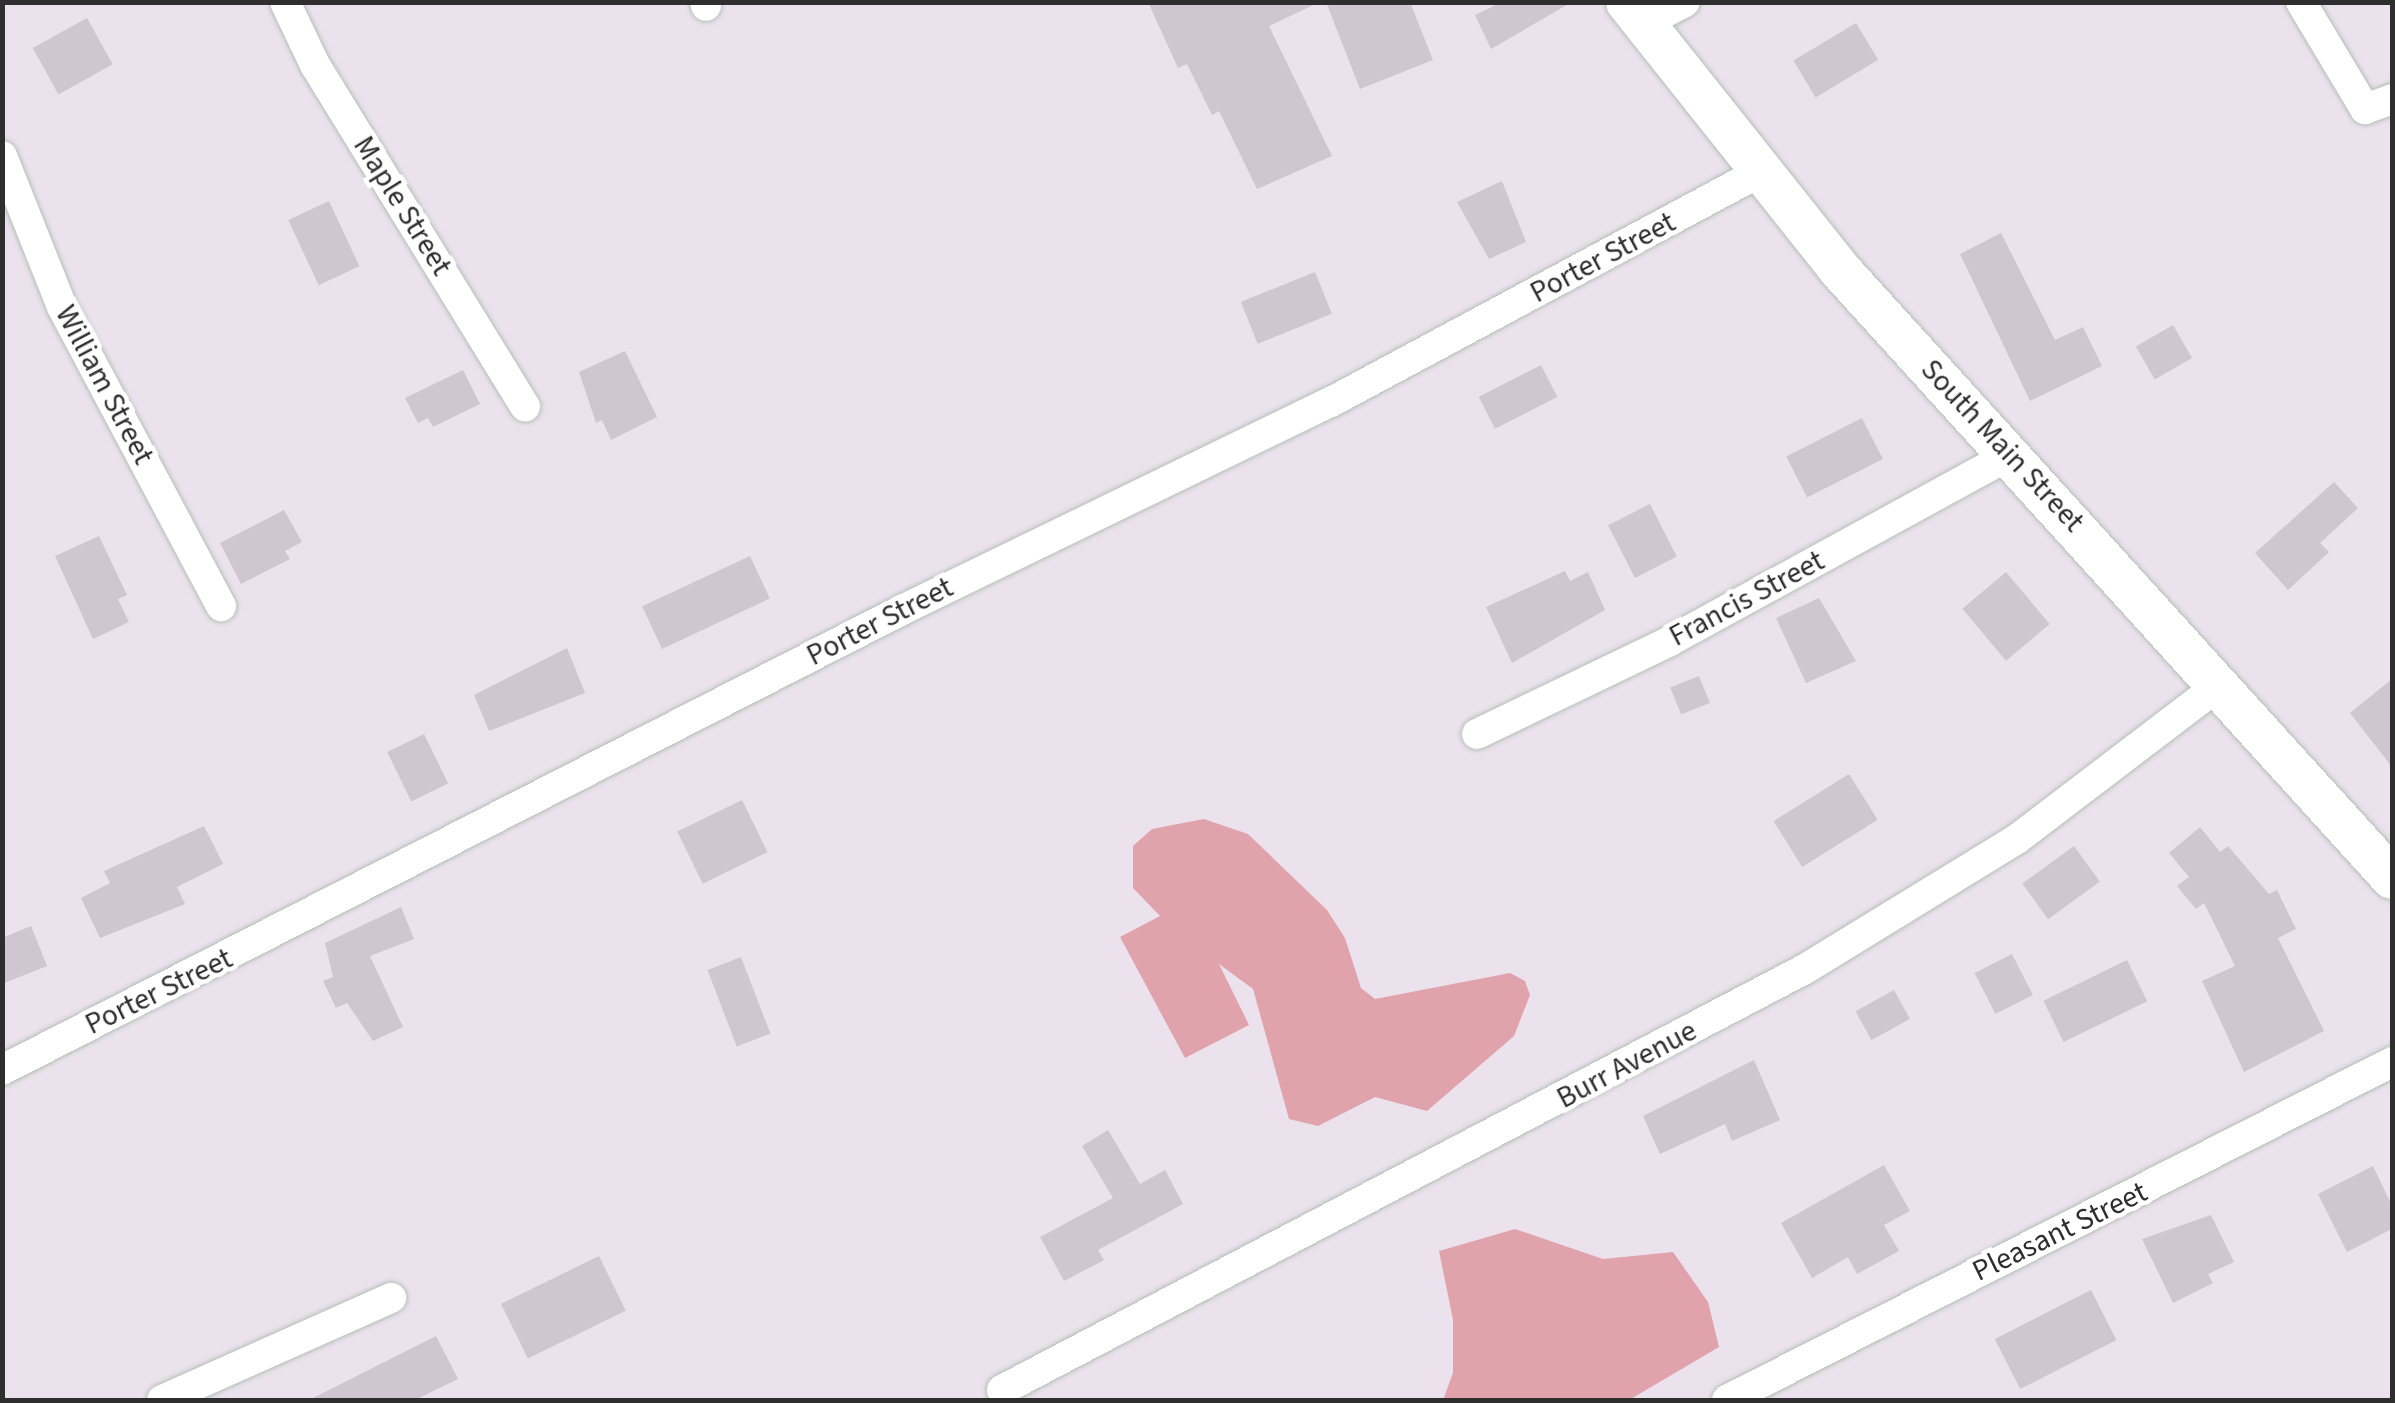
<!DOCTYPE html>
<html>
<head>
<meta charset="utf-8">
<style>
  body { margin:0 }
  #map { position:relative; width:2395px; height:1403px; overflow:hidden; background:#ebe2ee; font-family:"Source Sans 3",sans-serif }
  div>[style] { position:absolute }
  .green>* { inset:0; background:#e0a3ab }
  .building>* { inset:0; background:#cfc6d1; transform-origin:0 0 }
  .roads { filter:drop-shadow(0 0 2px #b5c0b5) drop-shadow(0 0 2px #b5c0b5) }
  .street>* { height:30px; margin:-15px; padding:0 15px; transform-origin:15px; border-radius:15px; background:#fff }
  .secondary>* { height:42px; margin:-21px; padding:0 21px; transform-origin:21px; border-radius:21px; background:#fff }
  span { translate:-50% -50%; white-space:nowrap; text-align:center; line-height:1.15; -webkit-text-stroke:9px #fff; paint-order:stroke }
  .street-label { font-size:30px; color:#2e2e2e }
  .frame { position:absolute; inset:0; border:5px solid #2e2e2e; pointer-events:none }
</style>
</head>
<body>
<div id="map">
  <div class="green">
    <i style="clip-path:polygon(1204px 819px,1248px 834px,1327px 910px,1345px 938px,1361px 988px,1375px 999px,1510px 973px,1525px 981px,1530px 995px,1514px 1036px,1427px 1111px,1375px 1097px,1318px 1126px,1289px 1119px,1253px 989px,1219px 964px,1249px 1025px,1185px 1058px,1120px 937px,1160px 916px,1133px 888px,1133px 846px,1152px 829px)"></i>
    <i style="clip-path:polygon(1515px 1229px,1603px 1259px,1673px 1252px,1708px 1302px,1719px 1347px,1629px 1400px,1443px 1400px,1453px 1373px,1453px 1320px,1439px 1251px)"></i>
  </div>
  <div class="building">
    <i style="clip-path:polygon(1148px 2px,1320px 2px,1269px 26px,1332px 156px,1257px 189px,1219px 111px,1212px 115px,1187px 64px,1178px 68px)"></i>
    <i style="clip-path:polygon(1326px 2px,1410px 2px,1433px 60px,1360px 89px)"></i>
    <i style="clip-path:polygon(1502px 2px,1572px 2px,1491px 49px,1475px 15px)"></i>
    <i style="left:87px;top:18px;width:53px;height:62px;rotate:61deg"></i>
    <i style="left:1856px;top:23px;width:43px;height:73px;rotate:59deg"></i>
    <i style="clip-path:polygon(1502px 181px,1526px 242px,1489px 259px,1457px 202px)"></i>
    <i style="left:329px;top:201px;width:72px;height:45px;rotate:65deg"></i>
    <i style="clip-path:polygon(2001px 233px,2055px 340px,2083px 327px,2102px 366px,2030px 401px,1960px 254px)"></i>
    <i style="left:1315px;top:272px;width:45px;height:80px;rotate:68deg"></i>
    <i style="left:2173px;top:325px;width:38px;height:43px;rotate:60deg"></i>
    <i style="clip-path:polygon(625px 351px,657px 417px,611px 440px,602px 420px,596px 423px,579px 372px)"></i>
    <i style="left:1541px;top:365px;width:36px;height:70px;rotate:63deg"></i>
    <i style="clip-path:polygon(463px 370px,480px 404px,433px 427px,428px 418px,418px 423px,405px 398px)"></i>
    <i style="left:1862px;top:418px;width:46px;height:85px;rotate:63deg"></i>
    <i style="clip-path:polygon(2334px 482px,2358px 508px,2320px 543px,2329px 552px,2288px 590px,2255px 553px)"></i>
    <i style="left:1650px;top:504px;width:59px;height:47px;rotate:63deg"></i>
    <i style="clip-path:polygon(284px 510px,302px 542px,285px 551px,290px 559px,241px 584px,220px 543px)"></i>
    <i style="clip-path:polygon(99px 536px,127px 595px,118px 599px,129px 622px,93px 639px,55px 556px)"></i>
    <i style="left:750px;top:556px;width:47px;height:119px;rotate:65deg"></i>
    <i style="clip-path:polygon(1565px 571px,1570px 581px,1588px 572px,1605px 610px,1512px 663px,1486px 607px)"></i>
    <i style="left:2006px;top:572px;width:68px;height:57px;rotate:50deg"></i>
    <i style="clip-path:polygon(1819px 598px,1856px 661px,1806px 683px,1776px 618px)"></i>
    <i style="clip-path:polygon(567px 648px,585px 693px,489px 731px,474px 695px)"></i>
    <i style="left:1699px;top:676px;width:29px;height:31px;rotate:68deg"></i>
    <i style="clip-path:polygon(2392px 679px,2392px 767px,2350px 713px)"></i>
    <i style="left:424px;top:734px;width:55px;height:41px;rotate:64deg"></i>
    <i style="left:1849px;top:774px;width:54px;height:89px;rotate:58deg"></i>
    <i style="left:742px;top:800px;width:58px;height:72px;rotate:64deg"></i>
    <i style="clip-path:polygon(204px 826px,223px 864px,177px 887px,185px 904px,100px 938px,81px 898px,110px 883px,104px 871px)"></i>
    <i style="clip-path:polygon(2200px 827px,2220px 852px,2228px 846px,2269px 894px,2277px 890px,2296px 929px,2278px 938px,2324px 1031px,2244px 1072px,2202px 981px,2235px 966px,2204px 903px,2196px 909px,2177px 886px,2189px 877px,2169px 853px)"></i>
    <i style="left:2074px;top:846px;width:44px;height:64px;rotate:54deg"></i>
    <i style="clip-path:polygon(401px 907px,414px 939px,370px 956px,403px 1027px,373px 1041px,347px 1003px,336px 1008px,323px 981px,333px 977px,325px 943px)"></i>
    <i style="clip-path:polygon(31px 926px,47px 966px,2px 984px,2px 938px)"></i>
    <i style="left:2012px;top:954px;width:46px;height:42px;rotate:63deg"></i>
    <i style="left:741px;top:957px;width:82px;height:36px;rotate:69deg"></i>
    <i style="left:2127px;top:960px;width:46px;height:93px;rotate:64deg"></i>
    <i style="left:1894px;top:990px;width:33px;height:44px;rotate:61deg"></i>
    <i style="clip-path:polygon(1754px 1060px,1780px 1120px,1732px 1141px,1725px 1124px,1660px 1154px,1643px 1116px)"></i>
    <i style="clip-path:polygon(1108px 1130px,1140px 1184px,1165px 1170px,1183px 1204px,1098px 1250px,1104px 1260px,1064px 1281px,1040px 1237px,1113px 1198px,1082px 1146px)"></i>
    <i style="clip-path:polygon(1884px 1165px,1910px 1211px,1884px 1225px,1899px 1251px,1857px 1274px,1848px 1257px,1812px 1278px,1781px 1223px)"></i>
    <i style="clip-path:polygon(2373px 1166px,2392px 1206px,2392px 1229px,2347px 1252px,2318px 1194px)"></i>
    <i style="clip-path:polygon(2211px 1215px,2234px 1262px,2208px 1274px,2213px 1283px,2173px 1303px,2142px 1239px)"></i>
    <i style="left:599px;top:1256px;width:61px;height:109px;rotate:64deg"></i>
    <i style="left:2091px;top:1290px;width:56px;height:108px;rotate:63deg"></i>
    <i style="clip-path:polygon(436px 1336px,458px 1379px,415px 1400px,309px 1400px)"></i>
  </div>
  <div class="roads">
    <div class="street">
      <i style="left:285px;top:2px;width:70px;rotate:64.5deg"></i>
      <i style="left:315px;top:65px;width:401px;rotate:58.4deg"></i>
      <i style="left:705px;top:2px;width:4px;rotate:76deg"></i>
      <i style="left:2301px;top:2px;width:125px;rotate:59.1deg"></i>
      <i style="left:2365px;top:109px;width:29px;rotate:-20deg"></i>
      <i style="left:1642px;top:24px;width:48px;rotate:-27.1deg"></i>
      <i style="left:2px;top:156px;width:162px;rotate:68.3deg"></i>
      <i style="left:62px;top:307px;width:339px;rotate:62deg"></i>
      <i style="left:1477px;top:734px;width:214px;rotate:-25.7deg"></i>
      <i style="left:1670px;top:641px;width:390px;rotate:-28.7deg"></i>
      <i style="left:2px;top:1070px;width:1011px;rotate:-27.07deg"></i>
      <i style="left:902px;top:610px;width:477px;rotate:-25.9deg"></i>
      <i style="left:1331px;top:402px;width:483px;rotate:-28.2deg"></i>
      <i style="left:1002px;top:1390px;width:907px;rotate:-27.67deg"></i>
      <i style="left:1805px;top:969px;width:249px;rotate:-31.5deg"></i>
      <i style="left:2017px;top:839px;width:254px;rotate:-37.3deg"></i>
      <i style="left:162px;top:1400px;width:251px;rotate:-24deg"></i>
      <i style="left:1727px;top:1400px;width:746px;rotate:-26.94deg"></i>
    </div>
    <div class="secondary">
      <i style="left:1627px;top:2px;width:342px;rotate:51.5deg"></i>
      <i style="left:1840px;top:270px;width:821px;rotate:47.76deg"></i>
    </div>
  </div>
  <div class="street-label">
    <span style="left:402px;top:206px;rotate:58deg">Maple Street</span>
    <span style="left:1603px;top:258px;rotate:-28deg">Porter Street</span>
    <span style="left:104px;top:385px;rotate:62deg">William Street</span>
    <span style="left:2002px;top:446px;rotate:47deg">South Main Street</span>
    <span style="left:1747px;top:599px;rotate:-28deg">Francis Street</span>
    <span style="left:880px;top:622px;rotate:-27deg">Porter Street</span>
    <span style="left:159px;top:992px;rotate:-26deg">Porter Street</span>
    <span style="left:1627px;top:1065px;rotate:-28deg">Burr Avenue</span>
    <span style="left:2060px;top:1232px;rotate:-26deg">Pleasant Street</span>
  </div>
  <div class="frame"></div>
</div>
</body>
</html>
